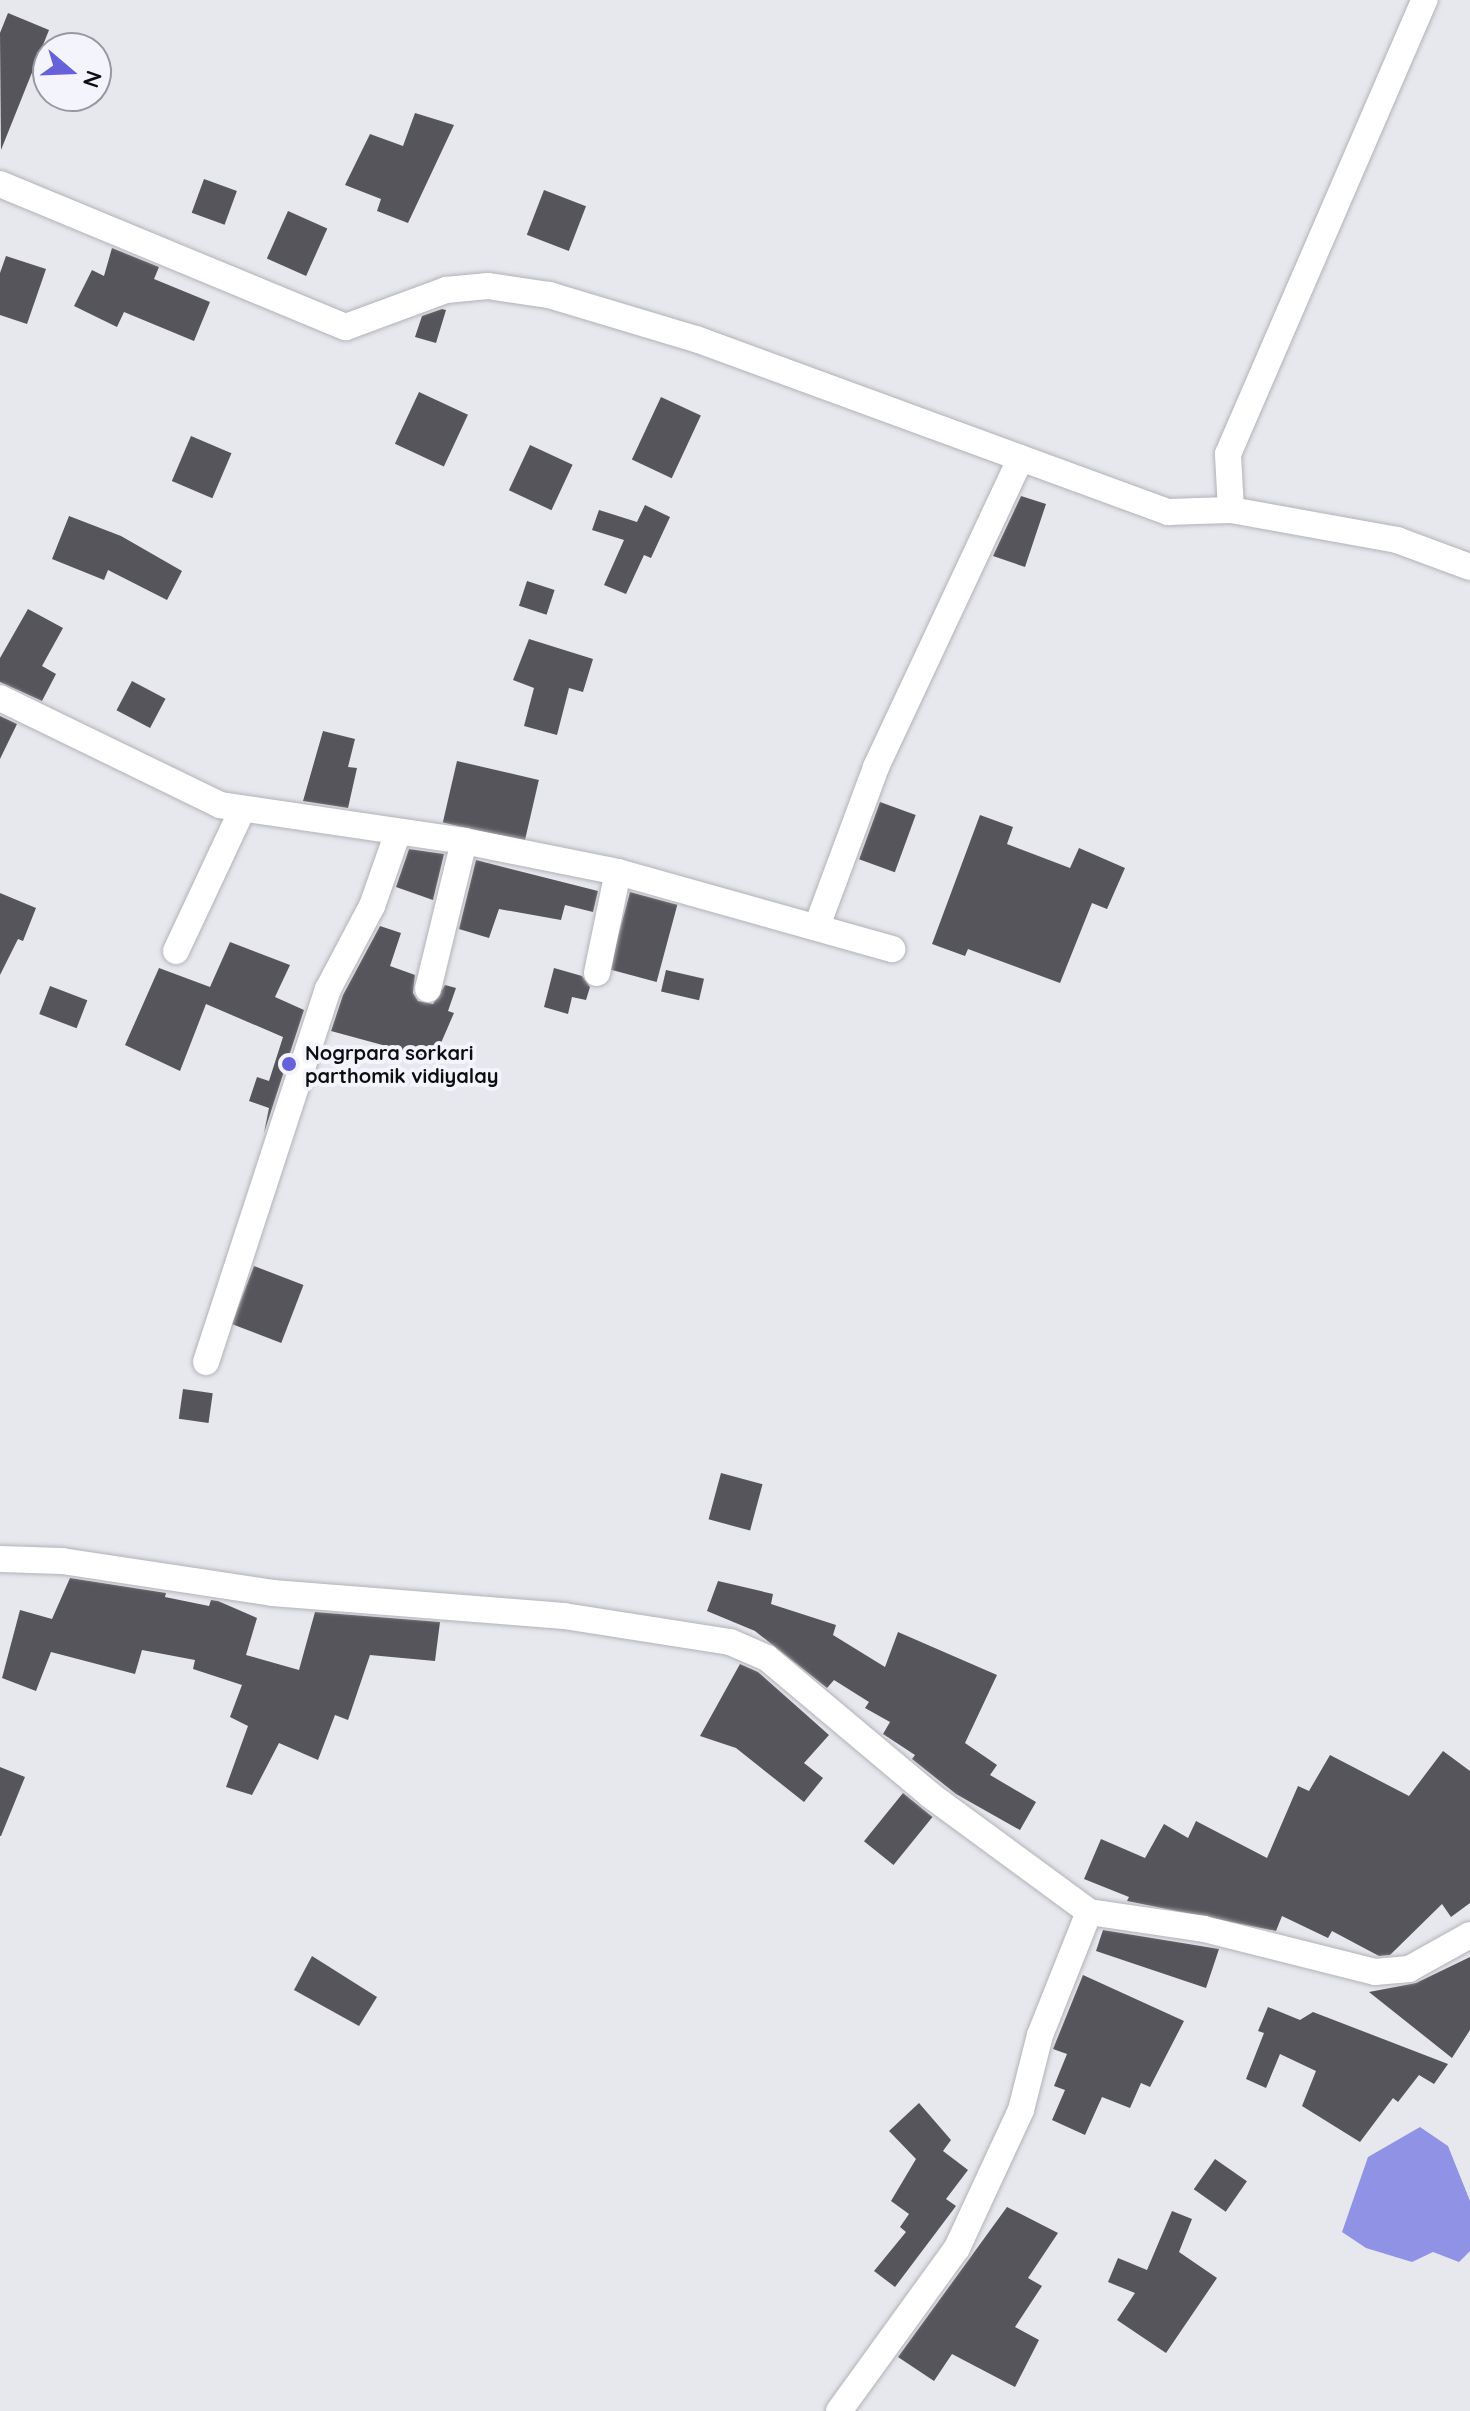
<!DOCTYPE html>
<html>
<head>
<meta charset="utf-8">
<style>
  body { margin:0 }
  #map { position:relative; width:1470px; height:2411px; overflow:hidden; background:#e7e8ee; font-family:Quicksand,sans-serif }
  div>[style] { position:absolute }
  .water>* { inset:0; background:#9093e5 }
  .building>* { inset:0; background:#55555b; transform-origin:0 0 }
  .roads { filter:drop-shadow(0 0 2px #b1b2b8) drop-shadow(0 0 2px #b1b2b8) }
  .street>* { height:26px; margin:-13px; padding:0 13px; transform-origin:13px; border-radius:13px; background:#fff }
  .dots>* { width:22px; height:22px; translate:-50% -50%; box-sizing:border-box; border:4px solid #f4f5fc; border-radius:50% }
  span { translate:-50% -50%; white-space:nowrap; text-align:center; line-height:1.15; -webkit-text-stroke:8px #f4f5fc; paint-order:stroke }
  .poi-label { font-size:20px; color:#0e0e10; font-weight:700 }
  .left { translate:0 -50%; text-align:left }
  .north { position:absolute; left:32px; top:32px; width:80px; height:80px; box-sizing:border-box; background:#f4f5fc; border:2px solid #98999e; border-radius:50%; rotate:109deg; font-size:22px; font-weight:700; line-height:32px; text-align:center; color:#0e0e10 }
  .north::after { content:''; display:block; margin:auto; width:28px; height:36px; background:#6761da; clip-path:polygon(50% 0,100% 100%,50% 72%,0 100%) }
</style>
</head>
<body>
<div id="map">
  <div class="water">
    <i style="clip-path:polygon(1420px 2127px,1448px 2146px,1470px 2201px,1470px 2251px,1459px 2262px,1433px 2252px,1412px 2262px,1366px 2248px,1342px 2232px,1368px 2157px)"></i>
  </div>
  <div class="building">
    <i style="clip-path:polygon(8px 13px,49px 30px,1px 150px,0 33px)"></i>
    <i style="clip-path:polygon(415px 113px,454px 125px,408px 223px,377px 211px,381px 199px,345px 185px,370px 134px,403px 146px)"></i>
    <i style="left:204px;top:179px;width:35px;height:36px;rotate:20deg"></i>
    <i style="left:544px;top:190px;width:45px;height:48px;rotate:21deg"></i>
    <i style="left:288px;top:211px;width:43px;height:52px;rotate:24deg"></i>
    <i style="clip-path:polygon(112px 248px,159px 267px,154px 279px,210px 302px,194px 341px,124px 312px,117px 327px,74px 306px,92px 270px,104px 276px)"></i>
    <i style="clip-path:polygon(6px 256px,46px 269px,27px 324px,0 315px,0 273px)"></i>
    <i style="clip-path:polygon(442px 309px,446px 310px,436px 343px,415px 337px,422px 316px)"></i>
    <i style="left:419px;top:392px;width:54px;height:57px;rotate:25deg"></i>
    <i style="left:661px;top:397px;width:44px;height:69px;rotate:25deg"></i>
    <i style="left:191px;top:436px;width:44px;height:49px;rotate:23deg"></i>
    <i style="left:530px;top:445px;width:47px;height:50px;rotate:25deg"></i>
    <i style="clip-path:polygon(1021px 496px,1046px 504px,1025px 567px,993px 556px)"></i>
    <i style="clip-path:polygon(645px 505px,670px 517px,651px 558px,644px 555px,626px 594px,604px 585px,624px 540px,592px 530px,599px 510px,637px 522px)"></i>
    <i style="clip-path:polygon(69px 516px,121px 536px,182px 571px,167px 600px,108px 570px,104px 580px,52px 559px)"></i>
    <i style="left:527px;top:581px;width:29px;height:26px;rotate:18deg"></i>
    <i style="clip-path:polygon(28px 609px,63px 628px,42px 666px,56px 674px,42px 701px,0 682px,0 658px)"></i>
    <i style="clip-path:polygon(529px 639px,593px 659px,583px 692px,569px 688px,557px 735px,524px 726px,534px 688px,513px 680px)"></i>
    <i style="left:132px;top:681px;width:38px;height:33px;rotate:28deg"></i>
    <i style="clip-path:polygon(0 716px,17px 724px,0 759px)"></i>
    <i style="clip-path:polygon(323px 731px,355px 739px,348px 767px,357px 768px,348px 808px,303px 801px)"></i>
    <i style="left:457px;top:761px;width:84px;height:63px;rotate:13deg"></i>
    <i style="left:880px;top:802px;width:38px;height:61px;rotate:20deg"></i>
    <i style="clip-path:polygon(980px 815px,1013px 827px,1007px 844px,1070px 868px,1079px 848px,1125px 868px,1107px 909px,1092px 903px,1060px 983px,968px 949px,965px 956px,932px 944px)"></i>
    <i style="clip-path:polygon(409px 849px,444px 854px,433px 900px,396px 887px)"></i>
    <i style="clip-path:polygon(476px 860px,598px 891px,593px 912px,565px 905px,561px 920px,499px 909px,489px 938px,459px 929px)"></i>
    <i style="left:630px;top:892px;width:49px;height:80px;rotate:15deg"></i>
    <i style="clip-path:polygon(0 893px,36px 908px,23px 941px,18px 939px,0 975px)"></i>
    <i style="clip-path:polygon(380px 926px,401px 933px,390px 966px,415px 975px,413px 993px,418px 1001px,433px 1004px,445px 985px,456px 988px,448px 1011px,454px 1013px,434px 1059px,331px 1031px,343px 995px)"></i>
    <i style="clip-path:polygon(230px 942px,290px 965px,275px 997px,304px 1010px,264px 1133px,269px 1108px,249px 1101px,257px 1077px,269px 1081px,283px 1037px,206px 1004px,180px 1071px,125px 1045px,159px 968px,210px 987px)"></i>
    <i style="clip-path:polygon(554px 968px,582px 976px,590px 987px,586px 1000px,572px 997px,568px 1014px,544px 1007px)"></i>
    <i style="left:666px;top:970px;width:39px;height:22px;rotate:13deg"></i>
    <i style="left:50px;top:986px;width:40px;height:30px;rotate:21deg"></i>
    <i style="left:254px;top:1266px;width:53px;height:62px;rotate:21deg"></i>
    <i style="left:183px;top:1389px;width:30px;height:30px;rotate:8deg"></i>
    <i style="left:721px;top:1473px;width:43px;height:48px;rotate:15deg"></i>
    <i style="clip-path:polygon(70px 1578px,166px 1593px,165px 1597px,209px 1606px,211px 1600px,218px 1601px,257px 1618px,246px 1655px,299px 1670px,315px 1612px,440px 1622px,435px 1661px,370px 1655px,348px 1720px,335px 1715px,318px 1760px,279px 1743px,252px 1795px,226px 1787px,248px 1726px,230px 1717px,242px 1685px,193px 1669px,195px 1660px,142px 1650px,135px 1674px,51px 1652px,36px 1691px,2px 1678px,20px 1610px,52px 1619px)"></i>
    <i style="clip-path:polygon(718px 1581px,773px 1594px,771px 1604px,836px 1625px,833px 1635px,885px 1667px,898px 1632px,997px 1675px,965px 1743px,997px 1765px,990px 1775px,1036px 1802px,1020px 1830px,956px 1794px,912px 1759px,915px 1755px,883px 1734px,890px 1722px,865px 1708px,869px 1702px,834px 1680px,827px 1688px,755px 1631px,707px 1611px)"></i>
    <i style="clip-path:polygon(740px 1664px,758px 1672px,829px 1735px,804px 1763px,823px 1778px,804px 1802px,736px 1748px,700px 1736px)"></i>
    <i style="clip-path:polygon(1443px 1751px,1470px 1771px,1470px 1903px,1451px 1917px,1442px 1904px,1390px 1955px,1379px 1956px,1332px 1931px,1328px 1938px,1282px 1916px,1276px 1931px,1127px 1901px,1129px 1897px,1084px 1879px,1101px 1839px,1145px 1858px,1164px 1824px,1188px 1838px,1196px 1821px,1267px 1858px,1298px 1786px,1309px 1791px,1330px 1755px,1409px 1796px)"></i>
    <i style="clip-path:polygon(0 1767px,25px 1777px,1px 1836px,0 1836px)"></i>
    <i style="left:903px;top:1793px;width:38px;height:62px;rotate:39deg"></i>
    <i style="clip-path:polygon(1103px 1930px,1219px 1949px,1206px 1988px,1096px 1951px)"></i>
    <i style="clip-path:polygon(312px 1956px,377px 1997px,359px 2026px,294px 1990px)"></i>
    <i style="clip-path:polygon(1470px 1957px,1470px 2030px,1452px 2058px,1369px 1992px,1416px 1983px)"></i>
    <i style="clip-path:polygon(1083px 1975px,1184px 2021px,1150px 2087px,1141px 2083px,1130px 2108px,1102px 2097px,1085px 2135px,1052px 2120px,1065px 2090px,1054px 2086px,1067px 2054px,1053px 2049px)"></i>
    <i style="clip-path:polygon(1268px 2007px,1300px 2020px,1313px 2012px,1448px 2064px,1434px 2084px,1419px 2075px,1398px 2102px,1393px 2098px,1360px 2142px,1302px 2106px,1316px 2071px,1280px 2054px,1266px 2088px,1246px 2079px,1264px 2033px,1258px 2031px)"></i>
    <i style="clip-path:polygon(919px 2103px,951px 2140px,943px 2151px,968px 2170px,946px 2199px,956px 2206px,895px 2287px,874px 2271px,906px 2232px,900px 2227px,909px 2214px,891px 2201px,916px 2159px,889px 2131px)"></i>
    <i style="left:1215px;top:2159px;width:39px;height:37px;rotate:35deg"></i>
    <i style="clip-path:polygon(1007px 2207px,1058px 2233px,1028px 2278px,1042px 2286px,1015px 2327px,1039px 2340px,1015px 2387px,952px 2354px,934px 2381px,898px 2357px)"></i>
    <i style="clip-path:polygon(1172px 2211px,1192px 2219px,1179px 2252px,1217px 2278px,1166px 2353px,1117px 2320px,1135px 2293px,1108px 2282px,1118px 2258px,1147px 2270px)"></i>
  </div>
  <div class="roads">
    <div class="street">
      <i style="left:0;top:184px;width:374px;rotate:22.5deg"></i>
      <i style="left:346px;top:327px;width:107px;rotate:-20.3deg"></i>
      <i style="left:446px;top:290px;width:42px;rotate:-5.4deg"></i>
      <i style="left:488px;top:286px;width:62px;rotate:8.4deg"></i>
      <i style="left:549px;top:295px;width:153px;rotate:16.7deg"></i>
      <i style="left:696px;top:339px;width:503px;rotate:20.13deg"></i>
      <i style="left:1168px;top:512px;width:63px;rotate:-1.8deg"></i>
      <i style="left:1231px;top:510px;width:56px;rotate:-93.1deg"></i>
      <i style="left:1228px;top:454px;width:495px;rotate:-66.6deg"></i>
      <i style="left:1231px;top:510px;width:169px;rotate:10.2deg"></i>
      <i style="left:1397px;top:540px;width:78px;rotate:20.3deg"></i>
      <i style="left:0;top:698px;width:245px;rotate:25.9deg"></i>
      <i style="left:220px;top:805px;width:247px;rotate:8.4deg"></i>
      <i style="left:464px;top:841px;width:157px;rotate:11.4deg"></i>
      <i style="left:618px;top:872px;width:285px;rotate:15.7deg"></i>
      <i style="left:817px;top:926px;width:170px;rotate:-69.6deg"></i>
      <i style="left:876px;top:767px;width:341px;rotate:-64.9deg"></i>
      <i style="left:176px;top:951px;width:156px;rotate:-64.9deg"></i>
      <i style="left:597px;top:973px;width:103px;rotate:-78.3deg"></i>
      <i style="left:428px;top:989px;width:152px;rotate:-76.3deg"></i>
      <i style="left:206px;top:1362px;width:392px;rotate:-71.9deg"></i>
      <i style="left:328px;top:989px;width:94px;rotate:-62.1deg"></i>
      <i style="left:372px;top:906px;width:78px;rotate:-70.6deg"></i>
      <i style="left:0;top:1559px;width:62px;rotate:1.8deg"></i>
      <i style="left:62px;top:1561px;width:213px;rotate:8.6deg"></i>
      <i style="left:273px;top:1593px;width:292px;rotate:4.5deg"></i>
      <i style="left:564px;top:1616px;width:168px;rotate:8.9deg"></i>
      <i style="left:730px;top:1642px;width:40px;rotate:23.4deg"></i>
      <i style="left:767px;top:1658px;width:213px;rotate:40deg"></i>
      <i style="left:930px;top:1795px;width:197px;rotate:36.3deg"></i>
      <i style="left:1089px;top:1912px;width:132px;rotate:111.7deg"></i>
      <i style="left:1040px;top:2035px;width:77px;rotate:104.2deg"></i>
      <i style="left:1021px;top:2110px;width:152px;rotate:114.9deg"></i>
      <i style="left:957px;top:2248px;width:201px;rotate:125.9deg"></i>
      <i style="left:1089px;top:1912px;width:116px;rotate:8.4deg"></i>
      <i style="left:1204px;top:1929px;width:176px;rotate:14.1deg"></i>
      <i style="left:1375px;top:1972px;width:34px;rotate:-5deg"></i>
      <i style="left:1409px;top:1969px;width:70px;rotate:-29.1deg"></i>
    </div>
  </div>
  <div class="dots">
    <i style="left:289px;top:1064px;background:#6761da"></i>
  </div>
  <div class="poi-label">
    <span class="left" style="left:305px;top:1064px">Nogrpara sorkari<br>parthomik vidiyalay</span>
  </div>
  <div class="north">N</div>
</div>
</body>
</html>
